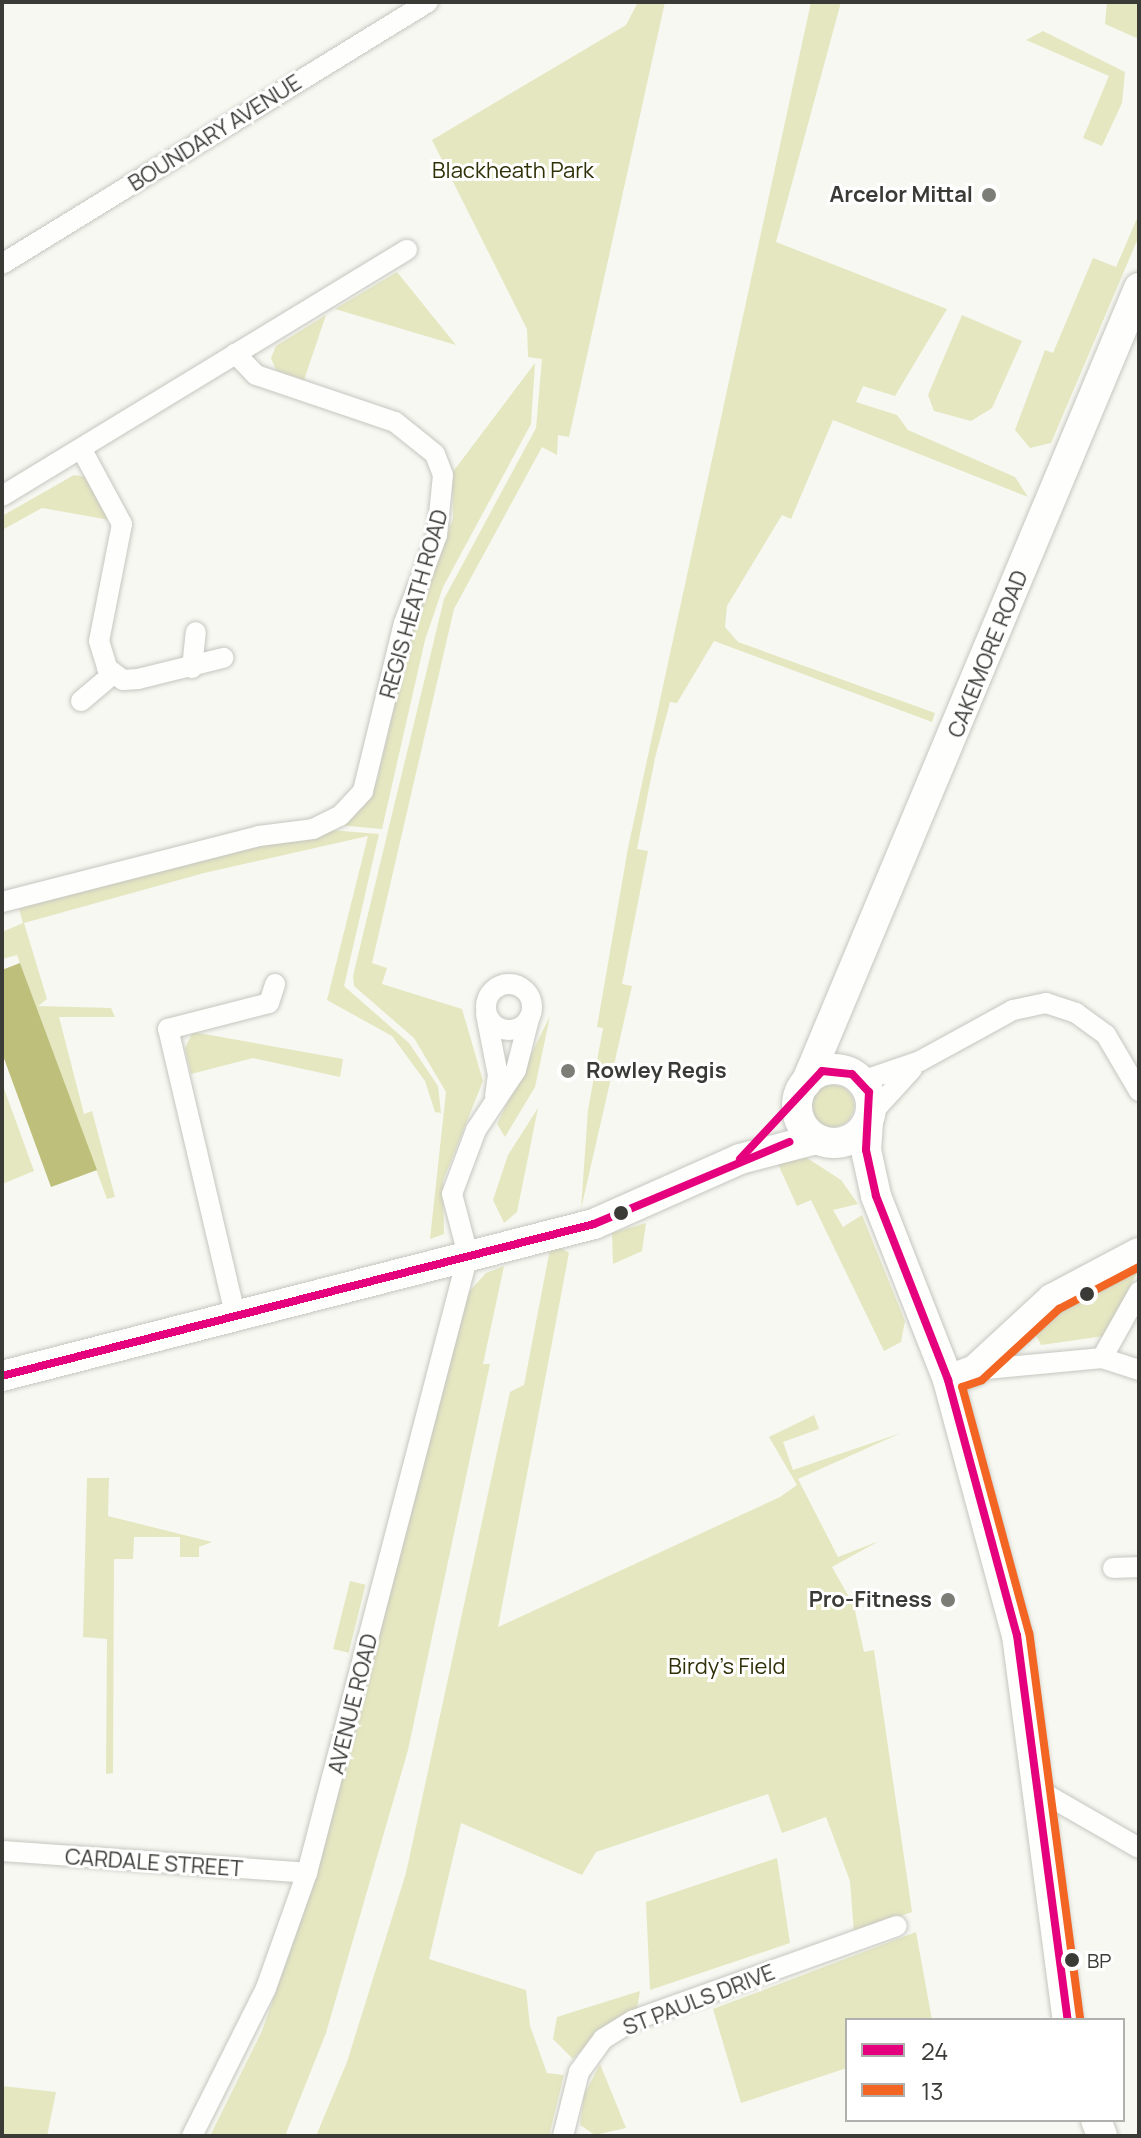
<!DOCTYPE html>
<html>
<head>
<meta charset="utf-8">
<style>
  body { margin:0 }
  #map { position:relative; width:1141px; height:2138px; overflow:hidden; background:#f7f8f1; font-family:Manrope,sans-serif }
  div>[style] { position:absolute }
  .green>* { inset:0; background:#e5e7c1; transform-origin:0 0 }
  .round { border-radius:50% }
  .water>* { inset:0; background:#bebf7b }
  .roads { filter:drop-shadow(0 0 2px #c6c6c1) drop-shadow(0 0 2px #c6c6c1) }
  .street>* { height:20px; margin:-10px; padding:0 10px; transform-origin:10px; border-radius:10px; background:#fefefd }
  .street>.ring { margin:-10px; padding:0; box-sizing:content-box; background:none; border:20px solid #fefefd; border-radius:50% }
  .secondary>* { height:30px; margin:-15px; padding:0 15px; transform-origin:15px; border-radius:15px; background:#fefefd }
  .secondary>.ring { margin:-15px; padding:0; box-sizing:content-box; background:none; border:30px solid #fefefd; border-radius:50% }
  .bus-1>* { height:8px; margin:-4px; padding:0 4px; transform-origin:4px; border-radius:4px; background:#e5007d }
  .bus-2>* { height:8px; margin:-4px; padding:0 4px; transform-origin:4px; border-radius:4px; background:#f26522 }
  .dots>* { width:22px; height:22px; translate:-50% -50%; box-sizing:border-box; border:4px solid #fff; border-radius:50% }
  span { translate:-50% -50%; white-space:nowrap; text-align:center; line-height:1.15; -webkit-text-stroke:6px #fff; paint-order:stroke }
  .bus-label { font-size:20px; color:#3a3b36 }
  .left { translate:0 -50%; text-align:left }
  .street-label { font-size:22px; color:#3a3b36 }
  .park-label { font-size:22px; color:#2f3006 }
  .poi-label { font-size:22px; color:#3a3b36; font-weight:700 }
  .right { translate:-100% -50%; text-align:right }
  .frame { position:absolute; inset:0; border:4px solid #3a3b36; pointer-events:none }
  .legend { position:absolute; left:845px; top:2018px; width:280px; height:104px; box-sizing:border-box; background:#fff; border:2px solid #b0b1af; margin:0; padding:10px 14px; list-style:none; font-size:24px; color:#3a3b36 }
  .legend li { display:flex; align-items:center; gap:16px; height:40px }
  .legend b { width:40px; border:2px solid #b0b1af }
</style>
</head>
<body>
<div id="map">
  <div class="green">
    <i style="clip-path:polygon(638px 2px,665px 2px,569px 437px,558px 435px,557px 455px,542px 447px,454px 609px,372px 963px,387px 968px,382px 984px,462px 1009px,483px 1081px,443px 1181px,444px 1234px,430px 1239px,446px 1092px,414px 1038px,354px 986px,353px 976px,444px 599px,536px 428px,542px 359px,528px 357px,527px 329px,432px 140px,626px 25px)"></i>
    <i style="clip-path:polygon(811px 2px,841px 2px,776px 242px,947px 309px,895px 396px,863px 386px,856px 402px,897px 415px,908px 430px,1015px 477px,1028px 497px,833px 420px,791px 519px,782px 515px,727px 606px,725px 627px,738px 642px,935px 713px,932px 722px,714px 641px,677px 703px,670px 702px,655px 758px,637px 849px,648px 851px,622px 984px,632px 986px,581px 1209px,588px 1110px,603px 1028px,597px 1027px,628px 848px)"></i>
    <i style="clip-path:polygon(1107px 2px,1139px 2px,1139px 39px,1105px 24px)"></i>
    <i style="clip-path:polygon(1043px 31px,1125px 72px,1122px 103px,1102px 146px,1083px 138px,1109px 76px,1026px 40px)"></i>
    <i style="clip-path:polygon(1139px 214px,1139px 236px,1051px 443px,1030px 448px,1015px 430px,1045px 350px,1053px 353px,1093px 258px,1116px 267px)"></i>
    <i style="clip-path:polygon(397px 272px,456px 345px,335px 309px)"></i>
    <i style="clip-path:polygon(326px 315px,304px 380px,276px 370px,271px 358px,276px 346px)"></i>
    <i style="clip-path:polygon(962px 315px,1022px 341px,992px 408px,971px 421px,934px 411px,928px 395px)"></i>
    <i style="clip-path:polygon(535px 363px,531px 424px,443px 587px,425px 640px,382px 829px,337px 825px,365px 805px,377px 781px,408px 645px,453px 518px,452px 473px)"></i>
    <i style="clip-path:polygon(74px 475px,86px 477px,110px 520px,42px 508px,2px 530px,2px 516px)"></i>
    <i style="clip-path:polygon(330px 830px,379px 834px,344px 986px,409px 1043px,438px 1086px,441px 1113px,435px 1112px,425px 1081px,392px 1036px,327px 1000px,368px 836px,204px 873px,24px 923px,47px 999px,38px 1006px,111px 1008px,115px 1017px,59px 1017px,84px 1114px,92px 1111px,115px 1197px,107px 1199px,17px 955px,2px 959px,2px 932px,23px 923px,19px 909px,35px 903px,262px 841px)"></i>
    <i style="clip-path:polygon(550px 1016px,535px 1087px,505px 1137px,497px 1124px)"></i>
    <i style="clip-path:polygon(193px 1032px,343px 1059px,340px 1077px,253px 1058px,191px 1074px,185px 1048px)"></i>
    <i style="clip-path:polygon(2px 1083px,34px 1171px,2px 1184px)"></i>
    <i class="round" style="left:812px;top:1085px;width:42px;height:42px"></i>
    <i style="clip-path:polygon(538px 1108px,517px 1212px,504px 1223px,493px 1200px,508px 1155px)"></i>
    <i style="clip-path:polygon(801px 1154px,841px 1180px,858px 1204px,833px 1210px,843px 1227px,862px 1215px,905px 1321px,901px 1342px,884px 1351px,811px 1200px,797px 1206px,778px 1164px)"></i>
    <i style="clip-path:polygon(646px 1223px,642px 1251px,613px 1264px,612px 1233px)"></i>
    <i style="clip-path:polygon(561px 1248px,569px 1253px,498px 1627px,780px 1497px,797px 1485px,769px 1437px,814px 1415px,819px 1429px,783px 1442px,793px 1470px,901px 1433px,798px 1479px,838px 1557px,879px 1541px,832px 1567px,854px 1606px,864px 1652px,874px 1650px,912px 1912px,854px 1933px,850px 1881px,826px 1817px,782px 1833px,768px 1794px,596px 1852px,582px 1875px,461px 1823px,429px 1959px,526px 1990px,530px 2026px,547px 2073px,564px 2075px,549px 2136px,316px 2136px,347px 2062px,406px 1873px,510px 1392px,524px 1385px,550px 1249px)"></i>
    <i style="clip-path:polygon(504px 1266px,483px 1364px,490px 1364px,408px 1750px,326px 2033px,285px 2136px,210px 2136px,262px 2031px,311px 1892px,466px 1295px,486px 1273px)"></i>
    <i style="clip-path:polygon(1138px 1271px,1104px 1336px,1041px 1345px,1032px 1328px)"></i>
    <i style="clip-path:polygon(87px 1478px,109px 1478px,108px 1516px,212px 1542px,199px 1547px,199px 1557px,180px 1557px,180px 1537px,134px 1537px,133px 1559px,114px 1559px,113px 1773px,106px 1774px,107px 1639px,83px 1637px)"></i>
    <i style="left:350px;top:1581px;width:16px;height:70px;rotate:14deg"></i>
    <i style="clip-path:polygon(777px 1858px,790px 1943px,650px 1990px,646px 1902px)"></i>
    <i style="clip-path:polygon(916px 1932px,932px 2020px,847px 2020px,847px 2068px,741px 2103px,713px 2009px)"></i>
    <i style="clip-path:polygon(640px 1991px,637px 2009px,599px 2031px,573px 2059px,553px 2039px,557px 2017px)"></i>
    <i style="clip-path:polygon(600px 2064px,626px 2128px,595px 2135px,580px 2125px,584px 2095px)"></i>
    <i style="clip-path:polygon(2px 2086px,56px 2092px,47px 2136px,2px 2136px)"></i>
  </div>
  <div class="water">
    <i style="clip-path:polygon(20px 963px,97px 1170px,51px 1187px,2px 1053px,2px 970px)"></i>
  </div>
  <div class="roads">
    <div class="street">
      <i style="left:2px;top:264px;width:500px;rotate:-31.59deg"></i>
      <i style="left:82px;top:450px;width:84px;rotate:61.6deg"></i>
      <i style="left:122px;top:524px;width:119px;rotate:101.1deg"></i>
      <i style="left:99px;top:641px;width:28px;rotate:73deg"></i>
      <i style="left:107px;top:668px;width:20px;rotate:37deg"></i>
      <i style="left:123px;top:680px;width:15px;rotate:-4deg"></i>
      <i style="left:138px;top:679px;width:88px;rotate:-13.9deg"></i>
      <i style="left:2px;top:496px;width:474px;rotate:-31.3deg"></i>
      <i style="left:192px;top:668px;width:36px;rotate:-84deg"></i>
      <i style="left:81px;top:701px;width:42px;rotate:-40.2deg"></i>
      <i style="left:2px;top:902px;width:265px;rotate:-14.4deg"></i>
      <i style="left:259px;top:836px;width:54px;rotate:-7.4deg"></i>
      <i style="left:313px;top:829px;width:30px;rotate:-26deg"></i>
      <i style="left:340px;top:816px;width:34px;rotate:-47deg"></i>
      <i style="left:363px;top:791px;width:173px;rotate:-76.3deg"></i>
      <i style="left:404px;top:623px;width:94px;rotate:-69.4deg"></i>
      <i style="left:437px;top:535px;width:60px;rotate:-84.3deg"></i>
      <i style="left:443px;top:475px;width:22px;rotate:-111deg"></i>
      <i style="left:435px;top:454px;width:51px;rotate:-141.3deg"></i>
      <i style="left:395px;top:422px;width:147px;rotate:-161.3deg"></i>
      <i style="left:256px;top:375px;width:30px;rotate:-134deg"></i>
      <i class="ring" style="left:486px;top:984px;width:26px;height:26px"></i>
      <i style="left:486px;top:1014px;width:62px;rotate:78.9deg"></i>
      <i style="left:498px;top:1075px;width:21px;rotate:98deg"></i>
      <i style="left:862px;top:1081px;width:61px;rotate:-19deg"></i>
      <i style="left:920px;top:1061px;width:106px;rotate:-28.7deg"></i>
      <i style="left:1013px;top:1010px;width:34px;rotate:-12deg"></i>
      <i style="left:1046px;top:1003px;width:32px;rotate:18deg"></i>
      <i style="left:1076px;top:1013px;width:37px;rotate:36deg"></i>
      <i style="left:1106px;top:1035px;width:65px;rotate:59.5deg"></i>
      <i style="left:870px;top:1115px;width:62px;rotate:-47.6deg"></i>
      <i style="left:235px;top:1314px;width:293px;rotate:-103.2deg"></i>
      <i style="left:168px;top:1029px;width:104px;rotate:-14.4deg"></i>
      <i style="left:269px;top:1003px;width:20px;rotate:-72deg"></i>
      <i style="left:1102px;top:1358px;width:76px;rotate:-60.7deg"></i>
      <i style="left:975px;top:1370px;width:128px;rotate:-5.4deg"></i>
      <i style="left:1102px;top:1358px;width:39px;rotate:18deg"></i>
      <i style="left:1113px;top:1568px;width:26px;rotate:-2deg"></i>
      <i style="left:1040px;top:1791px;width:114px;rotate:29.9deg"></i>
      <i style="left:2px;top:1851px;width:306px;rotate:4.1deg"></i>
      <i style="left:192px;top:2136px;width:165px;rotate:-63.4deg"></i>
      <i style="left:266px;top:1988px;width:122px;rotate:-70.4deg"></i>
      <i style="left:307px;top:1873px;width:639px;rotate:-75.4deg"></i>
      <i style="left:468px;top:1255px;width:63px;rotate:-104.7deg"></i>
      <i style="left:452px;top:1194px;width:68px;rotate:-69.4deg"></i>
      <i style="left:476px;top:1130px;width:72px;rotate:-56.3deg"></i>
      <i style="left:516px;top:1070px;width:53px;rotate:-75.7deg"></i>
      <i style="left:563px;top:2136px;width:66px;rotate:-76deg"></i>
      <i style="left:579px;top:2072px;width:41px;rotate:-54deg"></i>
      <i style="left:603px;top:2039px;width:36px;rotate:-32deg"></i>
      <i style="left:634px;top:2020px;width:279px;rotate:-19.7deg"></i>
    </div>
    <div class="secondary">
      <i class="ring" style="left:797px;top:1069px;width:44px;height:44px"></i>
      <i style="left:806px;top:1083px;width:862px;rotate:-67.27deg"></i>
      <i style="left:868px;top:1122px;width:28px;rotate:94deg"></i>
      <i style="left:866px;top:1150px;width:47px;rotate:77.7deg"></i>
      <i style="left:876px;top:1196px;width:198px;rotate:68.6deg"></i>
      <i style="left:948px;top:1380px;width:264px;rotate:74.9deg"></i>
      <i style="left:1017px;top:1635px;width:388px;rotate:82.5deg"></i>
      <i style="left:2px;top:1376px;width:611px;rotate:-14.4deg"></i>
      <i style="left:594px;top:1224px;width:160px;rotate:-24deg"></i>
      <i style="left:740px;top:1159px;width:79px;rotate:-14.7deg"></i>
      <i style="left:948px;top:1380px;width:29px;rotate:-20deg"></i>
      <i style="left:975px;top:1370px;width:105px;rotate:-42.7deg"></i>
      <i style="left:1052px;top:1299px;width:98px;rotate:-27.9deg"></i>
      <i style="left:1096px;top:2120px;width:17px;rotate:69deg"></i>
    </div>
  </div>
  <div class="bus-1">
    <i style="left:740px;top:1159px;width:120px;rotate:-47deg"></i>
    <i style="left:822px;top:1071px;width:30px;rotate:6deg"></i>
    <i style="left:852px;top:1074px;width:25px;rotate:47deg"></i>
    <i style="left:869px;top:1092px;width:58px;rotate:93deg"></i>
    <i style="left:866px;top:1150px;width:47px;rotate:77.7deg"></i>
    <i style="left:876px;top:1196px;width:198px;rotate:68.6deg"></i>
    <i style="left:948px;top:1380px;width:264px;rotate:74.9deg"></i>
    <i style="left:1017px;top:1635px;width:388px;rotate:82.5deg"></i>
    <i style="left:2px;top:1376px;width:611px;rotate:-14.4deg"></i>
    <i style="left:594px;top:1224px;width:212px;rotate:-22.8deg"></i>
  </div>
  <div class="bus-2">
    <i style="left:1080px;top:2018px;width:388px;rotate:-97.5deg"></i>
    <i style="left:1029px;top:1633px;width:255px;rotate:-105.2deg"></i>
    <i style="left:962px;top:1387px;width:21px;rotate:-19deg"></i>
    <i style="left:982px;top:1380px;width:105px;rotate:-42.7deg"></i>
    <i style="left:1059px;top:1309px;width:90px;rotate:-27.7deg"></i>
  </div>
  <div class="dots">
    <i style="left:989px;top:195px;background:#7c7d77"></i>
    <i style="left:568px;top:1071px;background:#7c7d77"></i>
    <i style="left:621px;top:1213px;background:#3a3b36"></i>
    <i style="left:1087px;top:1294px;background:#3a3b36"></i>
    <i style="left:948px;top:1600px;background:#7c7d77"></i>
    <i style="left:1072px;top:1960px;background:#3a3b36"></i>
  </div>
  <div class="bus-label">
    <span class="left" style="left:1087px;top:1960px">BP</span>
  </div>
  <div class="street-label">
    <span style="left:215px;top:133px;rotate:-32deg">BOUNDARY AVENUE</span>
    <span style="left:414px;top:604px;rotate:-74deg">REGIS HEATH ROAD</span>
    <span style="left:988px;top:654px;rotate:-68deg">CAKEMORE ROAD</span>
    <span style="left:353px;top:1704px;rotate:-76deg">AVENUE ROAD</span>
    <span style="left:154px;top:1863px;rotate:4deg">CARDALE STREET</span>
    <span style="left:699px;top:2000px;rotate:-21deg">ST PAULS DRIVE</span>
  </div>
  <div class="park-label">
    <span style="left:513px;top:171px">Blackheath Park</span>
    <span style="left:727px;top:1667px">Birdy's Field</span>
  </div>
  <div class="poi-label">
    <span class="right" style="left:973px;top:195px">Arcelor Mittal</span>
    <span class="left" style="left:586px;top:1071px">Rowley Regis</span>
    <span class="right" style="left:932px;top:1600px">Pro-Fitness</span>
  </div>
  <div class="frame"></div>
  <ul class="legend">
  <li><b style="height:10px;background:#e5007d"></b>24</li>
  <li><b style="height:10px;background:#f26522"></b>13</li>
  </ul>
</div>
</body>
</html>
